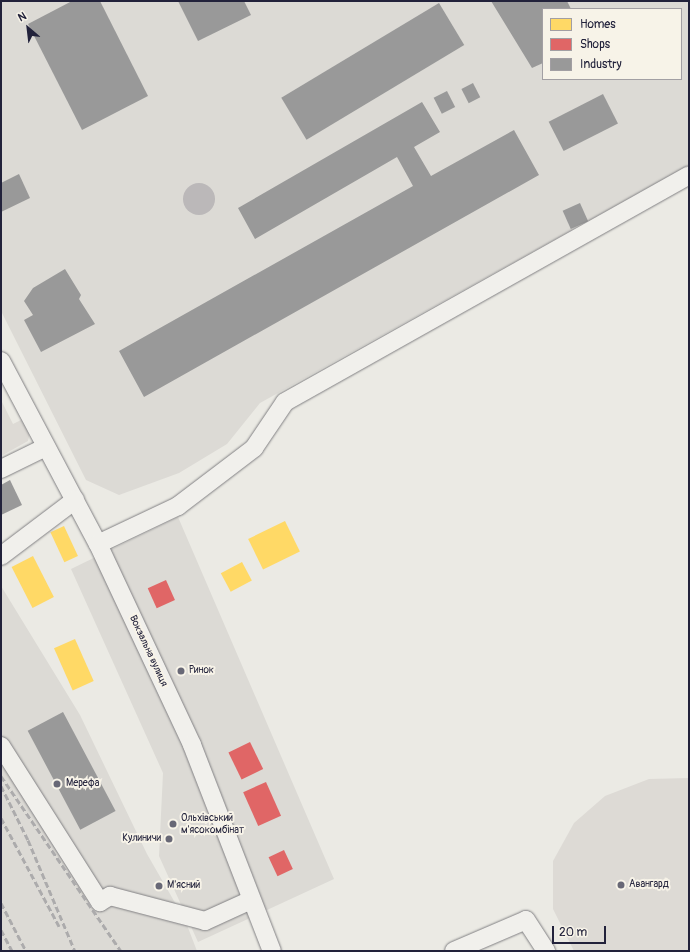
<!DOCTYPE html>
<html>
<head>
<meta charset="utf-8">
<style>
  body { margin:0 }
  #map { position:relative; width:690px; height:952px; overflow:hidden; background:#ebeae4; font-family:Pangolin,sans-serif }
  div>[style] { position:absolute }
  .built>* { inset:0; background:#dcdad5 }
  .green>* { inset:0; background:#dddad5 }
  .water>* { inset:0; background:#bbb8b9 }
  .round { border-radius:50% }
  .homes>* { inset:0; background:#ffd966; transform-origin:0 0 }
  .shops>* { inset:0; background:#e06666; transform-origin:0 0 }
  .industry>* { inset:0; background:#999; transform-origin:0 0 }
  .roads { filter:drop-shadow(0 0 1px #818083) drop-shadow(0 0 1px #818083) }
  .minor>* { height:18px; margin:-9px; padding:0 9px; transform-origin:9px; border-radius:9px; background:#f1f0ec }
  .rail>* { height:3px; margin-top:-1.5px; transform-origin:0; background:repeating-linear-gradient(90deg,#acabac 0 6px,transparent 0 9px) }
  .dots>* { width:11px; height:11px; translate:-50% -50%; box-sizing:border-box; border:2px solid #f7f3e8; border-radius:50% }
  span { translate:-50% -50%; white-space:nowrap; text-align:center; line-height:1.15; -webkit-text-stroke:4px #f7f3e8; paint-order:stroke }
  .street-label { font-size:10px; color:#22223b }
  .poi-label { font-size:10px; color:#22223b }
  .left { translate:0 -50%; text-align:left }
  .right { translate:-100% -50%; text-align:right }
  .frame { position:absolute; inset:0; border:2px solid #22223b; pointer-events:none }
  .legend { position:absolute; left:542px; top:8px; width:140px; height:72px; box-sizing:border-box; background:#f7f3e8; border:1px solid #a29fa3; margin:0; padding:5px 7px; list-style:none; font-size:12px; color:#22223b }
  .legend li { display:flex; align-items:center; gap:8px; height:20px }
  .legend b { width:20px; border:1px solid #a29fa3 }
  .north { position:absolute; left:8px; top:8px; width:40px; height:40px; -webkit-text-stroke:3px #f7f3e8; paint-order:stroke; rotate:332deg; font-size:11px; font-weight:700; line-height:16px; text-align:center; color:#22223b }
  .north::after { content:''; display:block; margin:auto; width:14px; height:18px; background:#22223b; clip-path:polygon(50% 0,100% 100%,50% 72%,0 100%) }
  .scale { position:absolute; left:552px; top:926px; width:54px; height:18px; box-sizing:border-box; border:2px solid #22223b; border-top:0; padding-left:5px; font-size:12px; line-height:14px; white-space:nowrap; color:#22223b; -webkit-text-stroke:3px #f7f3e8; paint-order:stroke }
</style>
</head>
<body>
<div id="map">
  <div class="built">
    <i style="clip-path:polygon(evenodd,1px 1px,689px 1px,689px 165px,260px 403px,227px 444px,179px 473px,119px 495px,86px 480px,1px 311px,1px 1px,543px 9px,681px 9px,681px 79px,543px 79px,543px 9px)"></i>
    <i style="clip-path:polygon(178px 517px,334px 879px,198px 942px,159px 856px,163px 773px,71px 569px)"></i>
    <i style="clip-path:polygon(1px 586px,80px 715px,147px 854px,185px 920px,197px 951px,1px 951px)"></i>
  </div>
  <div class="green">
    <i style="clip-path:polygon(1px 400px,13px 424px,23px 419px,30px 432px,28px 441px,1px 456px)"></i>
    <i style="clip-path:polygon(689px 778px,689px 951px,574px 951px,553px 909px,553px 861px,574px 823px,605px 796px,649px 779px)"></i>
  </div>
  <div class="water">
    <i class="round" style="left:183px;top:183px;width:32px;height:32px"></i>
  </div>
  <div class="homes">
    <i style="left:285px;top:521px;width:34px;height:41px;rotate:64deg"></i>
    <i style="left:64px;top:526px;width:33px;height:15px;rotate:65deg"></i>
    <i style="left:33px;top:556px;width:46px;height:24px;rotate:63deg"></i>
    <i style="left:242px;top:562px;width:21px;height:24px;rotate:62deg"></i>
    <i style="left:75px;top:639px;width:46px;height:23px;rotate:66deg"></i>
  </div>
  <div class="shops">
    <i style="left:166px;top:580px;width:22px;height:20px;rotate:66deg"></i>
    <i style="left:250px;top:742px;width:30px;height:24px;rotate:64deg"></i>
    <i style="left:266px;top:782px;width:37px;height:25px;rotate:66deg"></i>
    <i style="left:284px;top:850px;width:21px;height:17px;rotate:65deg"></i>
  </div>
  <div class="industry">
    <i style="clip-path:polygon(72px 1px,100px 1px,148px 96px,82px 130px,28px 24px)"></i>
    <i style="clip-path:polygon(178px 1px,244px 1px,251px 15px,198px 41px)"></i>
    <i style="clip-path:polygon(491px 1px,567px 1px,571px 9px,543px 9px,543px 63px,532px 68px)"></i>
    <i style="left:439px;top:3px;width:49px;height:184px;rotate:59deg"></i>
    <i style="left:473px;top:83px;width:16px;height:13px;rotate:63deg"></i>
    <i style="left:447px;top:91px;width:18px;height:15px;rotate:63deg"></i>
    <i style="left:603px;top:94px;width:33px;height:61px;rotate:63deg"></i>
    <i style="clip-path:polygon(422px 102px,440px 132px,414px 147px,431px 176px,514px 130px,539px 175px,144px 397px,119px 351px,413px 186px,397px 157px,255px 239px,238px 208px)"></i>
    <i style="clip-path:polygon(19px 174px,30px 198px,1px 212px,1px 183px)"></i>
    <i style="left:580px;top:203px;width:20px;height:19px;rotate:66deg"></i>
    <i style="clip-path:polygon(65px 269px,81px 295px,79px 299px,95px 324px,41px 352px,24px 320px,33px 315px,24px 301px,33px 288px)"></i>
    <i style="clip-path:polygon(10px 480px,22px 505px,1px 515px,1px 485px)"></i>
    <i style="left:63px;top:712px;width:112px;height:40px;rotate:62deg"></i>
  </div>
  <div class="roads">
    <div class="minor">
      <i style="left:1px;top:361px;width:207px;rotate:62.1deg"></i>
      <i style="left:98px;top:544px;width:222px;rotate:64.9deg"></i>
      <i style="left:192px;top:745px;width:221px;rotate:68.8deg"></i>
      <i style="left:1px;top:469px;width:50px;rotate:-26.1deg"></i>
      <i style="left:98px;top:544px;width:89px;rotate:-25.4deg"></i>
      <i style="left:178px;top:506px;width:96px;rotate:-37.3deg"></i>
      <i style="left:254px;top:448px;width:55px;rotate:-56deg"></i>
      <i style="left:285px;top:402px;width:463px;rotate:-29.3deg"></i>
      <i style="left:1px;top:556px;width:93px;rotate:-37.1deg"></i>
      <i style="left:1px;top:746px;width:185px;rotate:57.6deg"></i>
      <i style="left:100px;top:902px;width:12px;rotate:-31deg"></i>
      <i style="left:110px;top:896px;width:98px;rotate:14.7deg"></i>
      <i style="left:205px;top:921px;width:51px;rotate:-24.5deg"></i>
      <i style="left:454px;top:951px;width:78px;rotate:-23.3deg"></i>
      <i style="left:526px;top:920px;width:37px;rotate:57deg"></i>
    </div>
  </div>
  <div class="rail">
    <i style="left:1px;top:776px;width:212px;rotate:55.6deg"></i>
    <i style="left:1px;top:786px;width:60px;rotate:63.4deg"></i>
    <i style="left:28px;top:840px;width:121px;rotate:67.1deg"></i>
    <i style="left:1px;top:818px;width:123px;rotate:61.8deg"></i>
    <i style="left:1px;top:903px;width:54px;rotate:62.5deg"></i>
    <i style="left:1px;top:930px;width:24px;rotate:62deg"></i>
  </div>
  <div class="dots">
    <i style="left:181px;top:671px;background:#686876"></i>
    <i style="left:57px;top:784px;background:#686876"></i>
    <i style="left:173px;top:824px;background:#686876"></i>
    <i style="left:169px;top:839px;background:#686876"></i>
    <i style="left:621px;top:885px;background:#686876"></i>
    <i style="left:159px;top:886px;background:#686876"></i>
  </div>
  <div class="street-label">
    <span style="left:148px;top:651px;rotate:65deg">Вокзальна вулиця</span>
  </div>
  <div class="poi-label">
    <span class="left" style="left:189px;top:671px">Ринок</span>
    <span class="left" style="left:66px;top:784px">Мерефа</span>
    <span class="left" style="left:181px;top:824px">Ольхівський<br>м'ясокомбінат</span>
    <span class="right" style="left:161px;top:839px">Кулиничи</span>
    <span class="left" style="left:629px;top:885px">Авангард</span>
    <span class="left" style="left:167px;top:886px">М'ясний</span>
  </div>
  <div class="frame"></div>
  <ul class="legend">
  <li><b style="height:11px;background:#ffd966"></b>Homes</li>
  <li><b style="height:11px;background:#e06666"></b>Shops</li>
  <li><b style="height:11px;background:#999"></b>Industry</li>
  </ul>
  <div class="north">N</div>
  <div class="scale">20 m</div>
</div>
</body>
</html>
